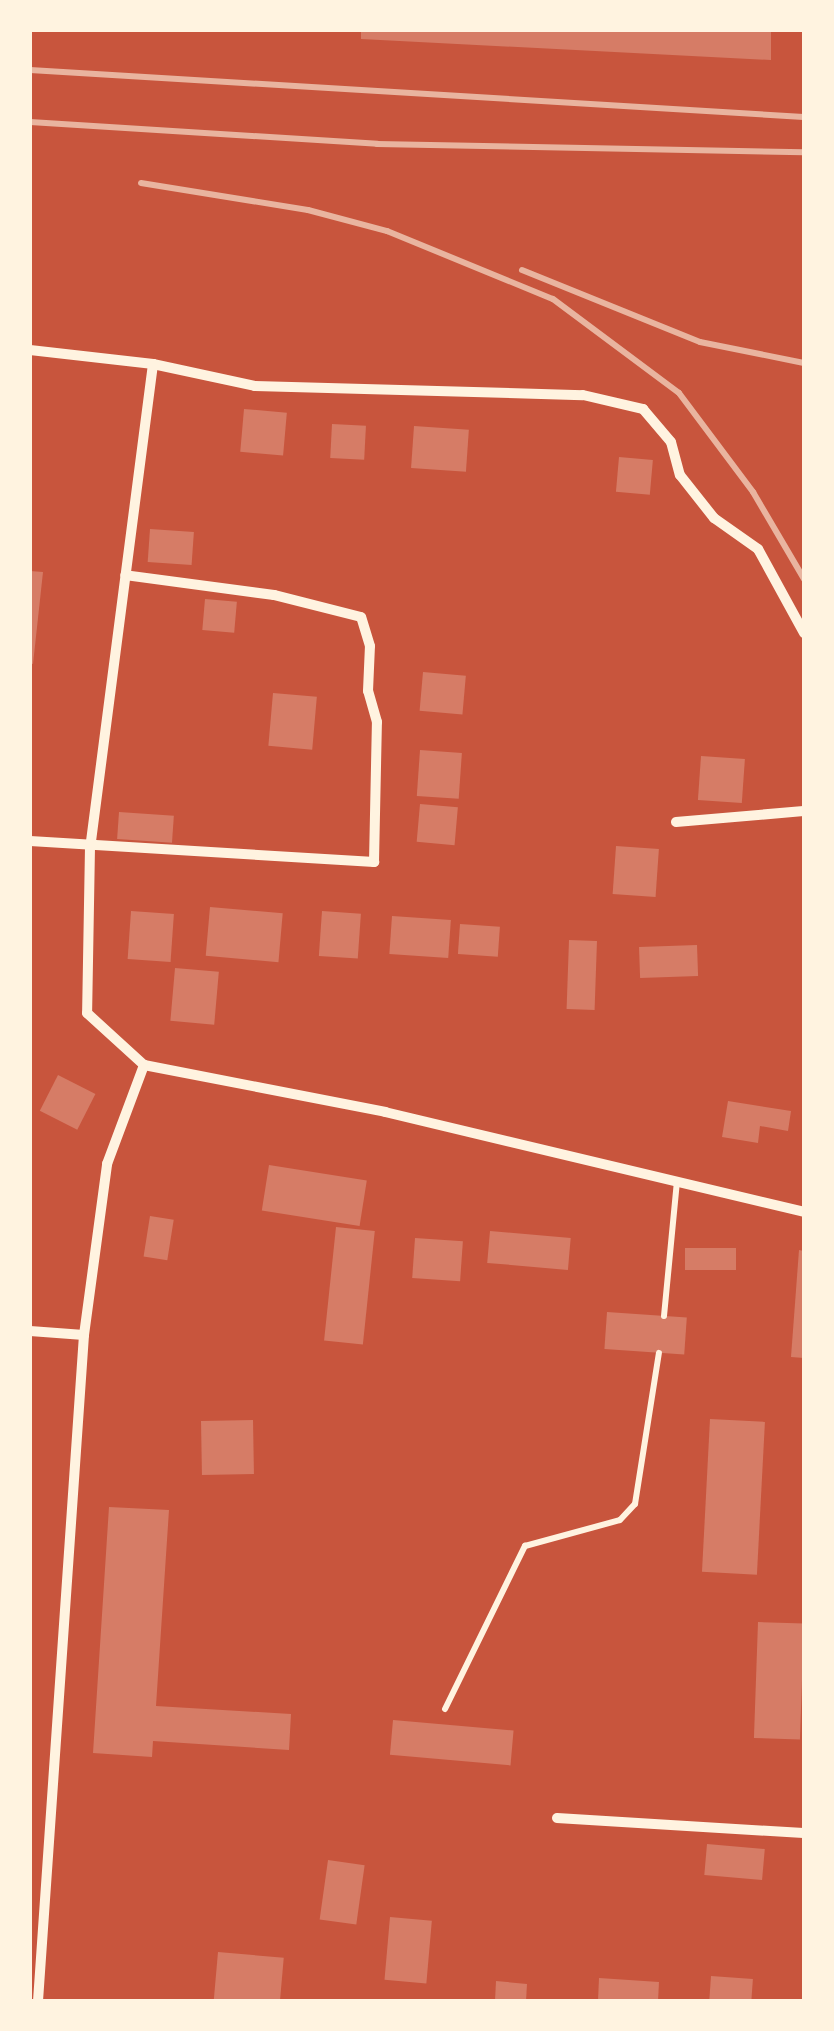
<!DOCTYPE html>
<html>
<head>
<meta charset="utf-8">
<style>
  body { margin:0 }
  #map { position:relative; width:834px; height:2031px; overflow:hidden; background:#c8553d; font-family:Roboto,sans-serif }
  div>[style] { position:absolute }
  .building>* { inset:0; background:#d67c66; transform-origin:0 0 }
  .service>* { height:6px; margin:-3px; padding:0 3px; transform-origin:3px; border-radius:3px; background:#fff3e0 }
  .minor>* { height:10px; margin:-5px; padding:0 5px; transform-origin:5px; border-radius:5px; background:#fff3e0 }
  .rail>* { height:6px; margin:-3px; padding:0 3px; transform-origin:3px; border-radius:3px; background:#e9b49f }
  span { translate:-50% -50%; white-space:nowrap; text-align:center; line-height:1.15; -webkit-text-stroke:10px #fff3e0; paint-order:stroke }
  .frame { position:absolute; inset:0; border:32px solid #fff3e0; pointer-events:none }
</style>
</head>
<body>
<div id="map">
  <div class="building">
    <i style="clip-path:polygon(361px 30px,771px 30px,771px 60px,361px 39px)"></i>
    <i style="left:244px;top:409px;width:43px;height:43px;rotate:5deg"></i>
    <i style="left:332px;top:424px;width:34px;height:34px;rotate:3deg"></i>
    <i style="left:414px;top:426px;width:55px;height:42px;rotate:4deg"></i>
    <i style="left:619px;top:457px;width:34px;height:35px;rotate:5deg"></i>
    <i style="left:150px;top:529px;width:44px;height:33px;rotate:4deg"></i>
    <i style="clip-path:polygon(30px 571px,43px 572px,33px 664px,30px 663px)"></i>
    <i style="left:205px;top:599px;width:32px;height:31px;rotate:5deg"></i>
    <i style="left:423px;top:672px;width:43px;height:39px;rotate:5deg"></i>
    <i style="left:273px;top:693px;width:44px;height:53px;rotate:5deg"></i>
    <i style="left:420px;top:750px;width:42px;height:46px;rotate:4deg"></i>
    <i style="left:701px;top:756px;width:44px;height:44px;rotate:4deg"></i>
    <i style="left:420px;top:804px;width:38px;height:38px;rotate:5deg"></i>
    <i style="left:119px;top:812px;width:55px;height:27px;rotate:4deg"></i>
    <i style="left:616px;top:846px;width:43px;height:48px;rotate:4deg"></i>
    <i style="left:210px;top:907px;width:73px;height:49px;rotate:5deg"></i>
    <i style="left:131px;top:911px;width:43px;height:48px;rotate:4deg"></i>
    <i style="left:322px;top:911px;width:39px;height:45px;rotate:4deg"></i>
    <i style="left:392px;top:916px;width:59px;height:38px;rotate:4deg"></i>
    <i style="left:460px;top:924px;width:40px;height:30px;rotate:4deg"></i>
    <i style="left:569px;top:940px;width:28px;height:69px;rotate:2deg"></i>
    <i style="left:697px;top:945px;width:31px;height:58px;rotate:88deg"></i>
    <i style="left:175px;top:968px;width:44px;height:53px;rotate:5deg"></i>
    <i style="left:58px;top:1075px;width:42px;height:40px;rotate:27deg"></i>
    <i style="clip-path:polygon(728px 1101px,791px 1111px,788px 1131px,760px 1126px,758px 1143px,722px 1137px)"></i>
    <i style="left:269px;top:1165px;width:99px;height:46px;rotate:9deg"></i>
    <i style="left:150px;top:1216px;width:24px;height:41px;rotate:9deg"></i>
    <i style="left:336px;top:1227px;width:39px;height:114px;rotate:6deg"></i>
    <i style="left:490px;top:1231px;width:81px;height:32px;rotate:5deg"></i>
    <i style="left:415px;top:1238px;width:48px;height:40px;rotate:4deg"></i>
    <i style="left:736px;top:1248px;width:22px;height:51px;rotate:90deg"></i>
    <i style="clip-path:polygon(799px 1250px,804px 1251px,804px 1358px,791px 1357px)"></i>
    <i style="left:607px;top:1312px;width:80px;height:37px;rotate:4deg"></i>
    <i style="left:710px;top:1419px;width:55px;height:153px;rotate:3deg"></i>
    <i style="left:253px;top:1420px;width:54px;height:52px;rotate:89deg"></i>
    <i style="clip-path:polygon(109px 1507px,169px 1510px,156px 1706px,291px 1714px,289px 1750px,153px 1741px,152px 1757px,93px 1753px)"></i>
    <i style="left:758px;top:1622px;width:46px;height:116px;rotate:2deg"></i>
    <i style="left:393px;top:1720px;width:121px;height:35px;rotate:5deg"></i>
    <i style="left:707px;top:1844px;width:58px;height:31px;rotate:5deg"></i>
    <i style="left:328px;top:1860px;width:37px;height:60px;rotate:8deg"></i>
    <i style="left:390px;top:1917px;width:42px;height:63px;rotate:5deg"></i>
    <i style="left:218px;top:1952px;width:66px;height:49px;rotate:5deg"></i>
    <i style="left:711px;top:1976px;width:42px;height:25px;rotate:4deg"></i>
    <i style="clip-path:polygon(599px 1978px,659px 1982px,658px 2001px,598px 2001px)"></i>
    <i style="clip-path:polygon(496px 1981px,527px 1984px,526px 2001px,495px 2001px)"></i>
  </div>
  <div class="service">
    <i style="left:664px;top:1316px;width:135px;rotate:-84.5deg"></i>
    <i style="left:445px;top:1709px;width:182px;rotate:-63.9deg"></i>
    <i style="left:525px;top:1546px;width:98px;rotate:-15.3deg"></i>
    <i style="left:620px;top:1520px;width:22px;rotate:-47deg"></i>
    <i style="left:635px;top:1504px;width:153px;rotate:-81deg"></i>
  </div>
  <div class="minor">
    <i style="left:30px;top:350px;width:124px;rotate:6.5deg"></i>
    <i style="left:153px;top:364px;width:104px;rotate:12.2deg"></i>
    <i style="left:255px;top:386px;width:328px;rotate:1.6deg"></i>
    <i style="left:583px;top:395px;width:62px;rotate:13.1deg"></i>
    <i style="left:643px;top:409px;width:43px;rotate:49.7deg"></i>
    <i style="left:671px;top:442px;width:34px;rotate:75deg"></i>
    <i style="left:680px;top:475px;width:55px;rotate:51.7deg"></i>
    <i style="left:714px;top:518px;width:54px;rotate:35.2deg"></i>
    <i style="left:758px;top:549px;width:96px;rotate:61.3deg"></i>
    <i style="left:153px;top:364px;width:487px;rotate:97.4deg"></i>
    <i style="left:90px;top:847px;width:166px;rotate:91deg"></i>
    <i style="left:87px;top:1013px;width:77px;rotate:42.4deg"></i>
    <i style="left:144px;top:1065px;width:246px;rotate:11deg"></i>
    <i style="left:385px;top:1112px;width:431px;rotate:13.4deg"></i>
    <i style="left:676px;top:822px;width:128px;rotate:-4.9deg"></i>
    <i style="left:30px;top:841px;width:345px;rotate:3.5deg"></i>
    <i style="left:374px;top:862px;width:140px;rotate:-88.8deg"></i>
    <i style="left:377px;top:722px;width:32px;rotate:-106deg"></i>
    <i style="left:368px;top:691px;width:45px;rotate:-87.5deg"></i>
    <i style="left:370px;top:646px;width:30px;rotate:-107deg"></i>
    <i style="left:361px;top:617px;width:90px;rotate:-165.8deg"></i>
    <i style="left:274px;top:595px;width:150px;rotate:-172.4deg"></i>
    <i style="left:30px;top:1331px;width:54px;rotate:4.2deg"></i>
    <i style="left:557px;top:1818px;width:247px;rotate:3.5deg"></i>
    <i style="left:38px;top:2001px;width:668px;rotate:-86.05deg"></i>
    <i style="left:84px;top:1335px;width:173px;rotate:-82.3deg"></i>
    <i style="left:107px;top:1164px;width:106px;rotate:-69.5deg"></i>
  </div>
  <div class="rail">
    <i style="left:30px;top:70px;width:775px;rotate:3.47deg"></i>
    <i style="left:30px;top:122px;width:348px;rotate:3.6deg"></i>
    <i style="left:377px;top:144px;width:427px;rotate:1.1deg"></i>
    <i style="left:141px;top:183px;width:169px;rotate:9.2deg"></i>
    <i style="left:308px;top:210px;width:82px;rotate:14.9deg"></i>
    <i style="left:387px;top:231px;width:179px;rotate:22.3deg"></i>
    <i style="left:553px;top:299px;width:157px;rotate:36.7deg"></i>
    <i style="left:679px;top:393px;width:124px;rotate:53.2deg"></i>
    <i style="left:753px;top:492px;width:101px;rotate:59.6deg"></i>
    <i style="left:522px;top:270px;width:192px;rotate:22deg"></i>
    <i style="left:700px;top:342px;width:106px;rotate:11.4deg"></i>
  </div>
  <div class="frame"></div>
</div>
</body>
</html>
